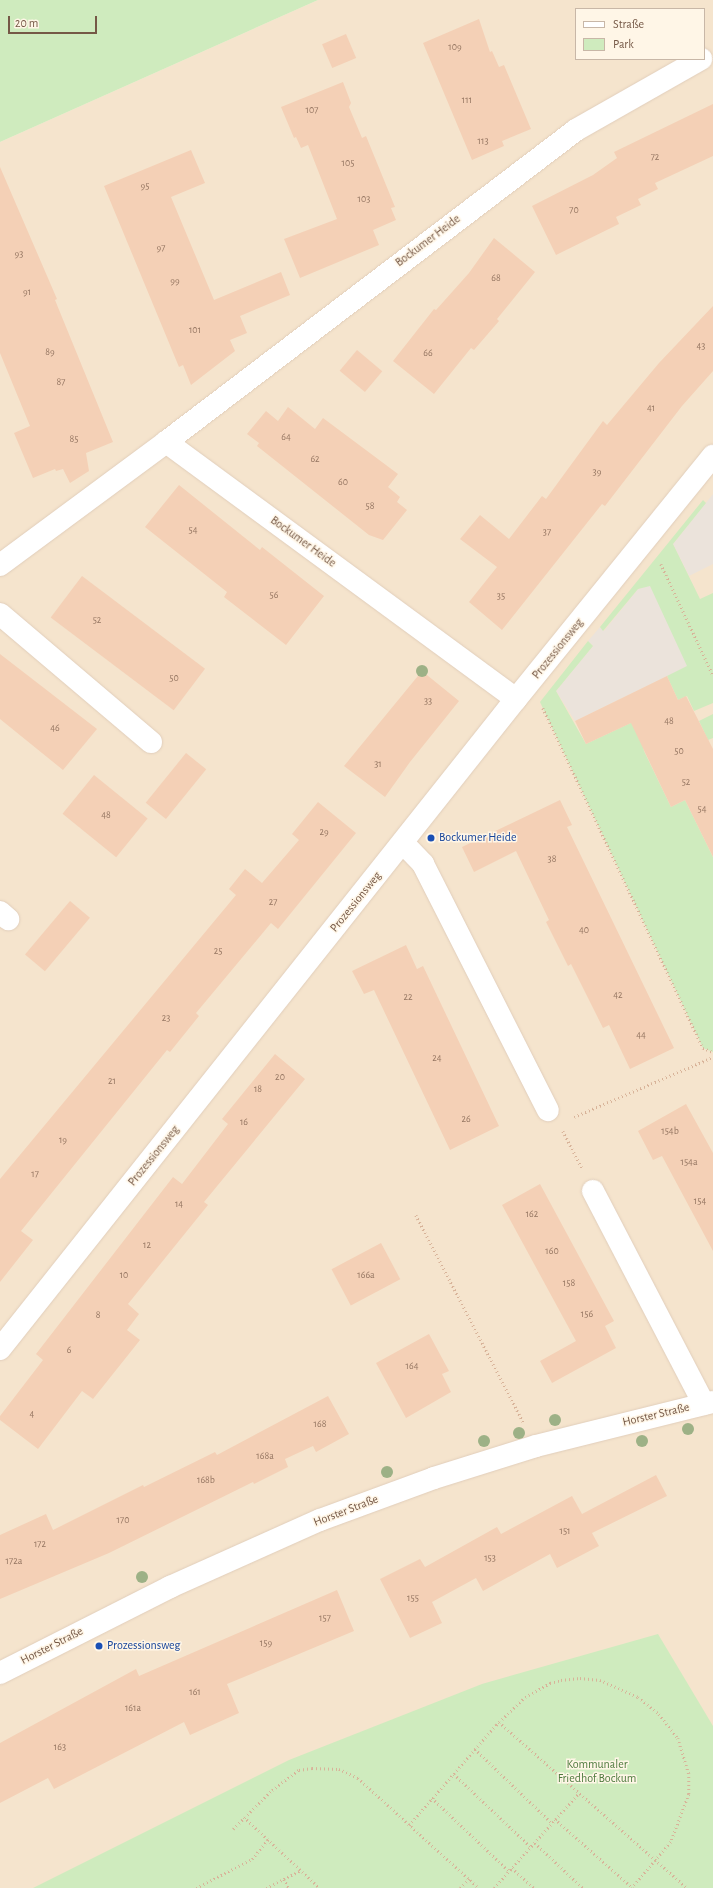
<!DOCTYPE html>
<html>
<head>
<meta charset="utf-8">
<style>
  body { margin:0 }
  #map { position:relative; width:713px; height:1888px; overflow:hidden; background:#fdf2df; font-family:"Alegreya Sans",sans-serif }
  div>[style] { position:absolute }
  .residential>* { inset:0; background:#f5e4cd }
  .industrial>* { inset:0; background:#ebe3db }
  .green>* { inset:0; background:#cfebbe }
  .building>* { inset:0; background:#f4d0b6; transform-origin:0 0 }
  .path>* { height:2.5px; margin-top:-1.25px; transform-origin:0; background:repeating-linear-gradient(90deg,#d8b399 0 1px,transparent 0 4px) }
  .roads { filter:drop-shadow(0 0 1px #e1cebb) drop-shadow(0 0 1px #e1cebb) }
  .minor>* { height:22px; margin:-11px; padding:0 11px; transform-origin:11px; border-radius:11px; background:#fff }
  .trees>* { width:12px; height:12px; margin:-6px; border-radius:50%; background:#9db186 }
  .dots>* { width:11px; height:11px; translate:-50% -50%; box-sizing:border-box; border:2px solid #fff6e7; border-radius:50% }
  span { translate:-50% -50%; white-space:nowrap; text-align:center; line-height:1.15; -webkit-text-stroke:3px #fff6e7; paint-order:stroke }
  .number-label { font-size:10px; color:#957662 }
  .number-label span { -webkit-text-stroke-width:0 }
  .street-label { font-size:12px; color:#755846 }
  .transit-label { font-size:12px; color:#164399 }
  .left { translate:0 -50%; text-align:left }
  .park-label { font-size:12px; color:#4e7b3e }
  .legend { position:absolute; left:575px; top:8px; width:130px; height:52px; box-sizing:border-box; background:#fff6e7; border:1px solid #c8b7a7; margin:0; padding:5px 7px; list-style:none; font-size:12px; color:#755846 }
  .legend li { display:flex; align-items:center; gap:8px; height:20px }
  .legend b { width:20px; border:1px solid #c8b7a7 }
  .scale { position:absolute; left:8px; top:16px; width:89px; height:18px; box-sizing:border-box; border:2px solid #755846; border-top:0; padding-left:5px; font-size:12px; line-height:14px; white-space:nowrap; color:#755846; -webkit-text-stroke:3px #fff6e7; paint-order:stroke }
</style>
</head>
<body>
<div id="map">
  <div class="residential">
    <i style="clip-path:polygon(evenodd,318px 0,713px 0,713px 1888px,0 1888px,0 142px,318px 0,576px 9px,704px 9px,704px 59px,576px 59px,576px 9px)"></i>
  </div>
  <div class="industrial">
    <i style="clip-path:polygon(713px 494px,713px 564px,689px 576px,673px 544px)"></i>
    <i style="clip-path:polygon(650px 585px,688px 666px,575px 721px,556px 691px,593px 646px,588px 641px,600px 627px,604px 631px,638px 589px)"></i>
  </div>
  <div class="green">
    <i style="clip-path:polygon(0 0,318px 0,0 142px)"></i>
    <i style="clip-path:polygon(703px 500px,706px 503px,673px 544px,700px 599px,713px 593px,713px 703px,694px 711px,687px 696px,678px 700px,667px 676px,687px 666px,650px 586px,638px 589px,603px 631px,600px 627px)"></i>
    <i style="clip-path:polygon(588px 641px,593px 646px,556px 691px,586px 744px,637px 720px,644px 751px,671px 807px,685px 800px,713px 857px,713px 1052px,703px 1048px,540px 702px)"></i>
    <i style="clip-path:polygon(713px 714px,713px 738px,708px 740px,699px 721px)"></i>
    <i style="clip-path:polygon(658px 1634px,713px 1726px,713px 1888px,33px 1888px,289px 1760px,482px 1684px)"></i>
  </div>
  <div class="building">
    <i style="clip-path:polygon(479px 19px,490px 52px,492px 51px,499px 67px,504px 65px,531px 129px,502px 141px,504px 146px,472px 160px,423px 43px)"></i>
    <i style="left:346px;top:34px;width:26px;height:26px;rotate:67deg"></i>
    <i style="clip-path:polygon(343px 82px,351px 103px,349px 107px,362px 138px,366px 136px,395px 207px,391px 208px,396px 220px,373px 230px,379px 245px,300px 278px,284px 239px,337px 219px,308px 145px,301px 148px,296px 137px,294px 138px,281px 107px)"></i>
    <i style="clip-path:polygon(713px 104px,713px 156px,655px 183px,658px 189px,638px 199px,641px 205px,616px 217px,619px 224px,556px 255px,532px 206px,593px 175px,617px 158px,614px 152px)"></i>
    <i style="clip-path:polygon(191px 150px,205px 183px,171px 197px,214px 300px,281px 272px,290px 295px,240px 316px,247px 333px,230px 340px,235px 351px,191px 385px,183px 365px,179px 367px,104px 186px)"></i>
    <i style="clip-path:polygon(0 167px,57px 299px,55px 300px,113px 442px,86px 453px,89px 471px,70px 483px,63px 469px,56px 471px,55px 469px,33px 478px,14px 433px,30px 426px,0 353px)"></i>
    <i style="clip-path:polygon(494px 238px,535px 272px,497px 319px,499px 321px,474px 350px,471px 348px,434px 394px,393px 361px,434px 309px,436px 310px,469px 273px)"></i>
    <i style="clip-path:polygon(713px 306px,713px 371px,682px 406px,605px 506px,602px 504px,502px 630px,469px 602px,497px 567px,460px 539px,480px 515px,509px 539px,542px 496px,546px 499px,603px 421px,607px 425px,659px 363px)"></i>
    <i style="left:357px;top:350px;width:33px;height:27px;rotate:40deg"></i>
    <i style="clip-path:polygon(288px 407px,315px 429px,323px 418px,398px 474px,388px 487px,400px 497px,397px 502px,407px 510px,383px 540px,369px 535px,257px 446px,259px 443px,247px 434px,266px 411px,278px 421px)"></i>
    <i style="clip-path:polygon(179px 485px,260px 550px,262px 547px,324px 596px,286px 645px,224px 597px,227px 592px,145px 527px)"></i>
    <i style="left:82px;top:576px;width:154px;height:52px;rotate:37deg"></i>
    <i style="clip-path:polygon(0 654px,97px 729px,63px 770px,0 719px)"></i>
    <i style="clip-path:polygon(422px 671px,459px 701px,410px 762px,385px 797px,344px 766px)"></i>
    <i style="clip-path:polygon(667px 676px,678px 700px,686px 696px,713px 749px,713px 857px,685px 800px,671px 807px,631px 723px,586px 744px,575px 721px)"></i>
    <i style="left:186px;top:753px;width:26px;height:64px;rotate:39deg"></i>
    <i style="left:94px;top:775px;width:69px;height:50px;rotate:39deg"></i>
    <i style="clip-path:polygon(560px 800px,572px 825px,567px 827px,674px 1048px,630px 1069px,609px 1025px,603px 1028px,571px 964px,568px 966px,546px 922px,549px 920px,516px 851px,474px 872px,462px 847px)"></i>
    <i style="clip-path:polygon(318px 802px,356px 833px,278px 929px,271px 923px,196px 1013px,199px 1016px,170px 1052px,167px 1050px,21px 1231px,33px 1240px,0 1282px,0 1179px,236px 895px,229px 889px,245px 869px,262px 883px,299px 840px,292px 834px)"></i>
    <i style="left:70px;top:901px;width:26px;height:70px;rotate:40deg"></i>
    <i style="clip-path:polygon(406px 945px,417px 969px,423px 966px,499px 1126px,450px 1150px,374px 990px,364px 994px,352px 971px)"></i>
    <i style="clip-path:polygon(275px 1054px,305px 1079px,204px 1202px,208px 1205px,128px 1304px,139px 1314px,127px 1330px,140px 1340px,93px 1399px,82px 1391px,38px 1449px,0 1420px,0 1416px,43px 1360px,36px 1354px,173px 1177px,182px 1184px,228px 1124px,222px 1119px)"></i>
    <i style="clip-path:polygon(686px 1104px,713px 1153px,713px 1251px,662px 1156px,653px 1160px,638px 1131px)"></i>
    <i style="clip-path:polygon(540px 1184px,614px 1321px,605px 1326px,616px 1348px,552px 1383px,540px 1361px,576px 1341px,502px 1205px)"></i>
    <i style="left:381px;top:1243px;width:41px;height:56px;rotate:62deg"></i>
    <i style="clip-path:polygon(429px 1334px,449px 1371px,442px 1374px,451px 1392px,406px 1418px,376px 1363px)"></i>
    <i style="clip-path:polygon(328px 1396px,349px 1434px,316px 1452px,313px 1446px,285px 1459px,288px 1467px,254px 1484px,253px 1482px,109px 1553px,0 1599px,0 1535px,46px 1514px,53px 1530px,143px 1485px,144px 1487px,215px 1452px,217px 1455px)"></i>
    <i style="clip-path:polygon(656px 1475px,667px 1496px,592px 1533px,599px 1546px,557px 1568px,550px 1554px,483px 1591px,476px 1578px,432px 1602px,442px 1623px,410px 1638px,380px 1579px,420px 1559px,425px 1567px,497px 1527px,501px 1534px,572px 1496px,582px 1514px)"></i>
    <i style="clip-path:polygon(337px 1590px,354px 1631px,227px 1684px,239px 1713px,190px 1735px,184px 1722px,54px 1789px,48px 1778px,0 1803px,0 1743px,136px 1669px,139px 1676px)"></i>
  </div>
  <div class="path">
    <i style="left:661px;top:564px;width:123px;rotate:64.9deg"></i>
    <i style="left:543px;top:708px;width:376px;rotate:64.8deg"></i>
    <i style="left:703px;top:1048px;width:11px;rotate:22deg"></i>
    <i style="left:574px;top:1117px;width:151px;rotate:-23.3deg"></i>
    <i style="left:563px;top:1131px;width:42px;rotate:62.8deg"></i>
    <i style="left:416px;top:1215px;width:234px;rotate:62.6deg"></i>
    <i style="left:499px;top:1722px;width:251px;rotate:41.4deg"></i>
    <i style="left:475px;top:1749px;width:107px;rotate:43.9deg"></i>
    <i style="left:454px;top:1774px;width:106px;rotate:43.5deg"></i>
    <i style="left:432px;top:1798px;width:106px;rotate:43.5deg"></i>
    <i style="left:244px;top:1817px;width:104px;rotate:43.1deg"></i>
    <i style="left:555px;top:1819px;width:104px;rotate:41.5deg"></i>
    <i style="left:409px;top:1825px;width:133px;rotate:-49deg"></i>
    <i style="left:496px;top:1725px;width:40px;rotate:-44deg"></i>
    <i style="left:525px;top:1697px;width:29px;rotate:-29deg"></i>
    <i style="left:550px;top:1683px;width:11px;rotate:-15deg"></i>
    <i style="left:561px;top:1680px;width:19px;rotate:-6deg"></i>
    <i style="left:580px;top:1678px;width:20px;rotate:6deg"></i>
    <i style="left:600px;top:1680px;width:42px;rotate:24.1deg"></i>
    <i style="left:638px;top:1697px;width:27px;rotate:39deg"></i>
    <i style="left:659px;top:1714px;width:31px;rotate:52deg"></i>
    <i style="left:678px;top:1738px;width:37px;rotate:73deg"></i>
    <i style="left:689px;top:1773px;width:21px;rotate:90deg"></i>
    <i style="left:689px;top:1794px;width:51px;rotate:110.6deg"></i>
    <i style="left:671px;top:1842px;width:60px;rotate:130.3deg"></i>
    <i style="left:233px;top:1829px;width:55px;rotate:-45deg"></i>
    <i style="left:272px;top:1790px;width:34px;rotate:-37deg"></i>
    <i style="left:299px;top:1770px;width:13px;rotate:-9deg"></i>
    <i style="left:312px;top:1768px;width:27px;rotate:2deg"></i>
    <i style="left:339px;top:1769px;width:21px;rotate:25deg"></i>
    <i style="left:358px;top:1778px;width:164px;rotate:42.3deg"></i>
    <i style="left:535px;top:1843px;width:66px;rotate:43.2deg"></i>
    <i style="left:512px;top:1868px;width:30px;rotate:42deg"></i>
    <i style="left:284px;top:1879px;width:10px;rotate:61deg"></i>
    <i style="left:196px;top:1888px;width:63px;rotate:-27.4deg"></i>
    <i style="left:252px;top:1859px;width:26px;rotate:-51deg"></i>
    <i style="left:266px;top:1888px;width:39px;rotate:-27deg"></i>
    <i style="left:460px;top:1888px;width:13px;rotate:-45deg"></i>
    <i style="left:494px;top:1888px;width:127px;rotate:-48.2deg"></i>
  </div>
  <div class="roads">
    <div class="minor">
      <i style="left:166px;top:442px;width:434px;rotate:36.3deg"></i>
      <i style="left:0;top:565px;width:207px;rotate:-36.5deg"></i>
      <i style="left:166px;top:442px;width:515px;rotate:-37.27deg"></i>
      <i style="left:576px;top:130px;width:144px;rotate:-29.6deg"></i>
      <i style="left:0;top:614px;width:198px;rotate:40.3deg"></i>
      <i style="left:403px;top:843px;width:29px;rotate:46deg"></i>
      <i style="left:423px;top:864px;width:276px;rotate:63.1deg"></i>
      <i style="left:0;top:912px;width:11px;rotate:41deg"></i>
      <i style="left:593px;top:1191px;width:240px;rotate:62.5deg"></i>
      <i style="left:0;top:1349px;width:830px;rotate:-51.56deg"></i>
      <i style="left:516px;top:699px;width:313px;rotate:-51deg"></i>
      <i style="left:0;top:1673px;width:191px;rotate:-26.8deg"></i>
      <i style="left:170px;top:1587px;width:164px;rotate:-24.1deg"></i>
      <i style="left:320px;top:1520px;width:121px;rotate:-20.2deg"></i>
      <i style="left:434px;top:1478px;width:107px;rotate:-17.4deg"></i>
      <i style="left:536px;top:1446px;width:182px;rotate:-14deg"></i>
    </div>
  </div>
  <div class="trees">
    <i style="left:422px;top:671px"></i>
    <i style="left:555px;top:1420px"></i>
    <i style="left:688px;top:1429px"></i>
    <i style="left:519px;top:1433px"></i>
    <i style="left:484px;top:1441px"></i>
    <i style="left:642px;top:1441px"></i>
    <i style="left:387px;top:1472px"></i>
    <i style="left:142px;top:1577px"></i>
  </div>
  <div class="dots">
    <i style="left:431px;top:838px;background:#1a4fb4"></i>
    <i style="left:99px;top:1646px;background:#1a4fb4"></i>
  </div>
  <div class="number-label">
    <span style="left:455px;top:48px">109</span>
    <span style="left:467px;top:101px">111</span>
    <span style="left:312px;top:111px">107</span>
    <span style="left:483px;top:142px">113</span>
    <span style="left:655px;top:158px">72</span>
    <span style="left:348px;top:164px">105</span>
    <span style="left:145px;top:187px">95</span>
    <span style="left:364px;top:200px">103</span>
    <span style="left:574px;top:211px">70</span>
    <span style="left:161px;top:249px">97</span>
    <span style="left:19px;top:255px">93</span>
    <span style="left:496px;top:279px">68</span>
    <span style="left:175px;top:282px">99</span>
    <span style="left:27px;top:293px">91</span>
    <span style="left:195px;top:331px">101</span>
    <span style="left:701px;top:347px">43</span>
    <span style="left:50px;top:353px">89</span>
    <span style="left:428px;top:354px">66</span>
    <span style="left:61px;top:383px">87</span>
    <span style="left:651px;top:409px">41</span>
    <span style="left:286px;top:438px">64</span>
    <span style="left:74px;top:440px">85</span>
    <span style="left:315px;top:460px">62</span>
    <span style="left:597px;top:473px">39</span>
    <span style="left:343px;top:483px">60</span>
    <span style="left:370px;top:507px">58</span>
    <span style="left:193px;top:531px">54</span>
    <span style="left:547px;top:533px">37</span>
    <span style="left:274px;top:596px">56</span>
    <span style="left:501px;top:597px">35</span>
    <span style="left:97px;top:621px">52</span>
    <span style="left:174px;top:679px">50</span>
    <span style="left:428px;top:702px">33</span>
    <span style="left:669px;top:722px">48</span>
    <span style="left:55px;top:729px">46</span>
    <span style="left:679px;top:752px">50</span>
    <span style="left:378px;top:765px">31</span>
    <span style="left:686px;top:783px">52</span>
    <span style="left:702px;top:810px">54</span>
    <span style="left:106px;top:816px">48</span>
    <span style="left:324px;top:833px">29</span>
    <span style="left:552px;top:860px">38</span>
    <span style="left:273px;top:903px">27</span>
    <span style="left:584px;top:931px">40</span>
    <span style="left:218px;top:952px">25</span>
    <span style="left:618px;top:996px">42</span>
    <span style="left:408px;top:998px">22</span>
    <span style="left:166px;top:1019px">23</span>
    <span style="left:641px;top:1036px">44</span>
    <span style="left:437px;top:1059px">24</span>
    <span style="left:280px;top:1078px">20</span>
    <span style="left:112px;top:1082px">21</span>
    <span style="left:258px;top:1090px">18</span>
    <span style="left:466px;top:1120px">26</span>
    <span style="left:244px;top:1123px">16</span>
    <span style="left:670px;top:1132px">154b</span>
    <span style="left:63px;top:1141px">19</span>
    <span style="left:689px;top:1163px">154a</span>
    <span style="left:35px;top:1175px">17</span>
    <span style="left:700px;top:1202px">154</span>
    <span style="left:179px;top:1205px">14</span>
    <span style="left:532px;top:1215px">162</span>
    <span style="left:147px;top:1246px">12</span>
    <span style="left:552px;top:1252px">160</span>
    <span style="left:124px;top:1276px">10</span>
    <span style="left:366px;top:1276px">166a</span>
    <span style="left:569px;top:1284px">158</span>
    <span style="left:587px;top:1315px">156</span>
    <span style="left:98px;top:1316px">8</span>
    <span style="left:69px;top:1351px">6</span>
    <span style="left:412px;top:1367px">164</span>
    <span style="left:32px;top:1415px">4</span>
    <span style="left:320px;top:1425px">168</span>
    <span style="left:265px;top:1457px">168a</span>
    <span style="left:206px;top:1481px">168b</span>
    <span style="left:123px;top:1521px">170</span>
    <span style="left:565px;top:1532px">151</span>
    <span style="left:40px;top:1545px">172</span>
    <span style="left:490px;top:1559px">153</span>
    <span style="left:14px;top:1562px">172a</span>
    <span style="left:413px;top:1599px">155</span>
    <span style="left:325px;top:1619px">157</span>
    <span style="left:266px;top:1644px">159</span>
    <span style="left:195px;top:1693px">161</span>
    <span style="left:133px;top:1709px">161a</span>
    <span style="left:60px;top:1748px">163</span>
  </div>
  <div class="street-label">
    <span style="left:428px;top:241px;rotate:-37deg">Bockumer Heide</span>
    <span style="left:303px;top:542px;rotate:36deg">Bockumer Heide</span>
    <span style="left:558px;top:649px;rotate:-51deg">Prozessionsweg</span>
    <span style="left:356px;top:902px;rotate:-51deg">Prozessionsweg</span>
    <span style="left:154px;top:1156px;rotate:-51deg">Prozessionsweg</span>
    <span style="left:656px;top:1415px;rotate:-13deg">Horster Straße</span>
    <span style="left:346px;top:1511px;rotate:-21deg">Horster Straße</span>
    <span style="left:52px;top:1646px;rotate:-27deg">Horster Straße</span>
  </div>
  <div class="transit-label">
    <span class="left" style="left:439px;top:838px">Bockumer Heide</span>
    <span class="left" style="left:107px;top:1646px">Prozessionsweg</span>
  </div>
  <div class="park-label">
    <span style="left:597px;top:1772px">Kommunaler<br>Friedhof Bockum</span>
  </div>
  <ul class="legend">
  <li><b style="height:5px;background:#fff"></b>Straße</li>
  <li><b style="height:11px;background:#cfebbe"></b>Park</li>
  </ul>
  <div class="scale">20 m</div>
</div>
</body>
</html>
